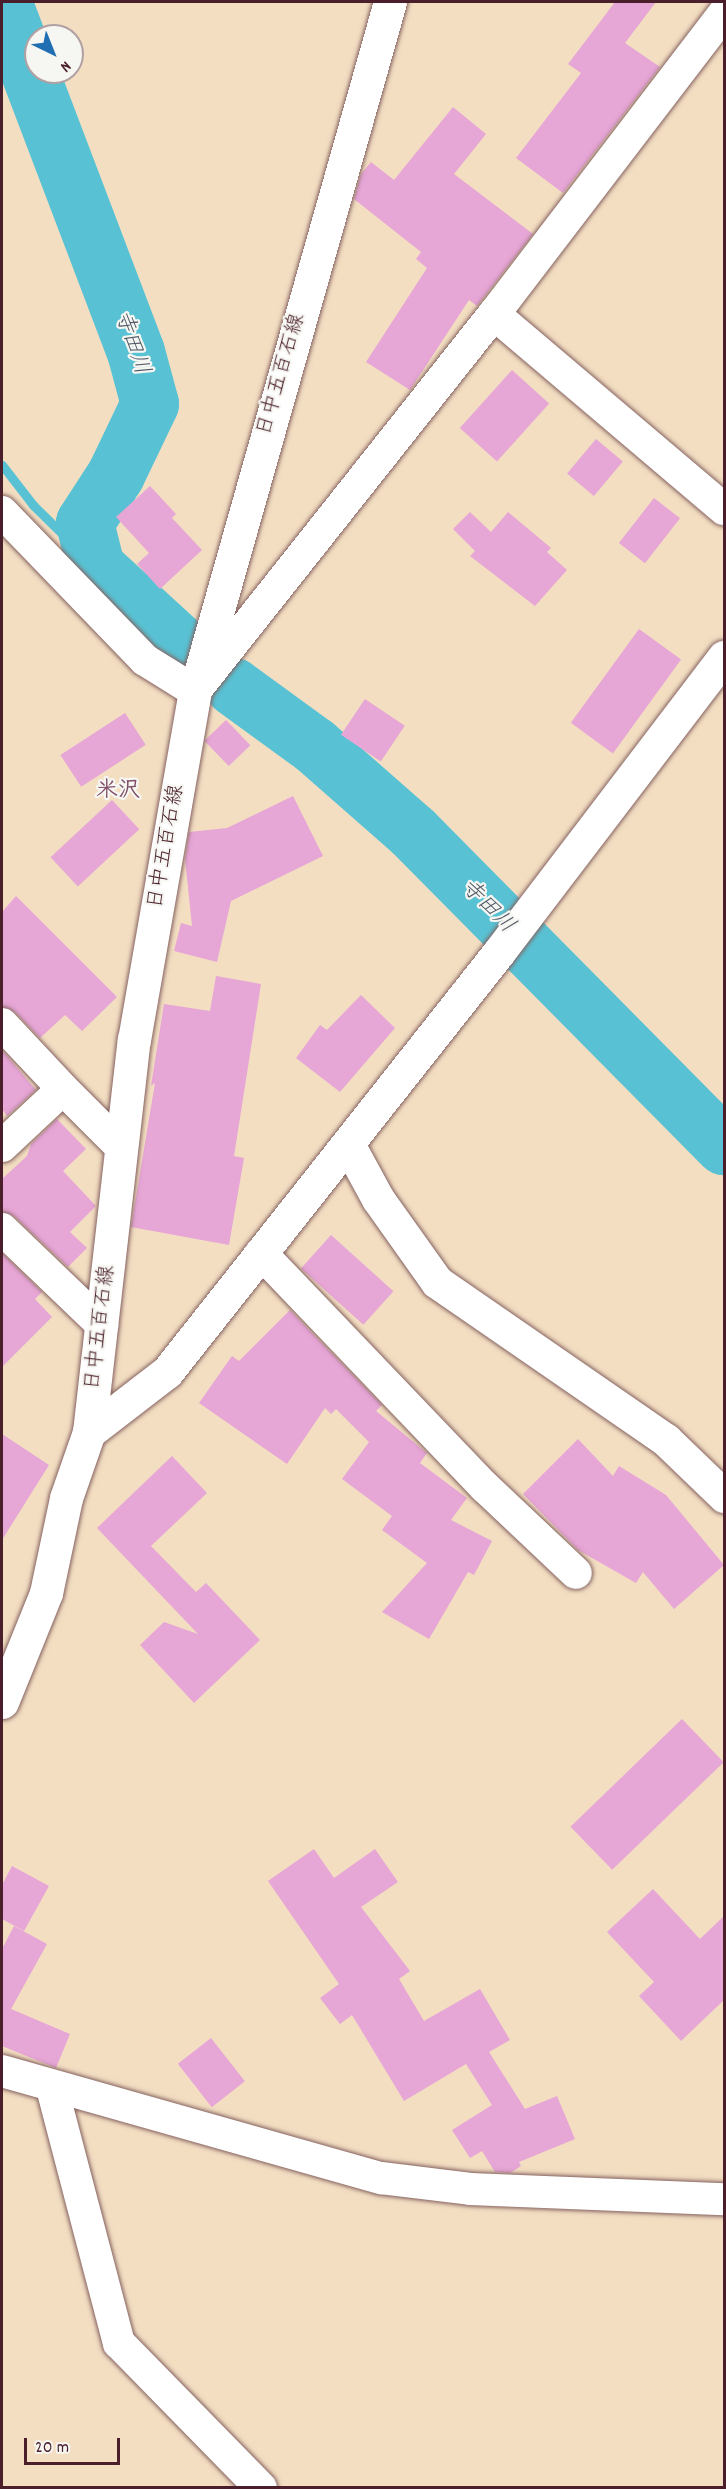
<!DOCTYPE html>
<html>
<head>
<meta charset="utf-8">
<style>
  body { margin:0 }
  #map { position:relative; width:726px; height:2489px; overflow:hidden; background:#f3dec2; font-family:Dekko,"Klee One",sans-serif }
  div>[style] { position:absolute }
  .stream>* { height:9px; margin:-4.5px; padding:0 4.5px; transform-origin:4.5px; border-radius:4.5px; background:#58c2d4 }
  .river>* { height:58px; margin:-29px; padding:0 29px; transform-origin:29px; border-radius:29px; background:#58c2d4 }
  .building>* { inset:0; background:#e6a6d6; transform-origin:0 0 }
  .roads { filter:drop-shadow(0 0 2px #856260) drop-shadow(0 0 2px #856260) }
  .minor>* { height:32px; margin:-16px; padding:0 16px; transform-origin:16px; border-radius:16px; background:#fff }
  .tertiary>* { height:33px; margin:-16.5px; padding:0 16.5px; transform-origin:16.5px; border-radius:16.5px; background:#fff }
  .secondary>* { height:33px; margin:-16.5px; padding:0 16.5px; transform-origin:16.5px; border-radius:16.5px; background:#fff }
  span { translate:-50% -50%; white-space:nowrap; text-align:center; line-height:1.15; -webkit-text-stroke:4.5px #f6f6f2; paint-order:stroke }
  .street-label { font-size:21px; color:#4a1f2b }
  .water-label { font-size:22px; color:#4f5866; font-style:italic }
  .neighbourhood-label { font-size:22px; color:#814e67; font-weight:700 }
  .frame { position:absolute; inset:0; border:3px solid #4a1f2b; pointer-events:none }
  .north { position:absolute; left:24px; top:24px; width:60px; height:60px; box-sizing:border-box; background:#f6f6f2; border:2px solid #b1a0a2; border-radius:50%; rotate:137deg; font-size:16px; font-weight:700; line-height:24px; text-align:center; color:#4a1f2b }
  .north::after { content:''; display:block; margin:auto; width:21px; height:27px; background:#1f6fb2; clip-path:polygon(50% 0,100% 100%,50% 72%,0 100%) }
  .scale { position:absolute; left:24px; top:2438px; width:96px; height:27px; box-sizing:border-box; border:3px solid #4a1f2b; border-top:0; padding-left:8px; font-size:18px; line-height:21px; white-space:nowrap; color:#4a1f2b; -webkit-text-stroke:4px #f6f6f2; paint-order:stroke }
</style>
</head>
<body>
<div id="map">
  <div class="stream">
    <i style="left:2px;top:465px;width:51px;rotate:52.2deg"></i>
    <i style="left:33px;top:505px;width:88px;rotate:44.5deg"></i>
  </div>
  <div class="river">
    <i style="left:3px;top:2px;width:374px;rotate:69.2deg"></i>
    <i style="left:136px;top:352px;width:54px;rotate:74.9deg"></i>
    <i style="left:150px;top:404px;width:79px;rotate:115.6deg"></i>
    <i style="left:116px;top:475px;width:57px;rotate:122.9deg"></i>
    <i style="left:85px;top:523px;width:45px;rotate:76deg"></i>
    <i style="left:96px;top:567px;width:118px;rotate:42.6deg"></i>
    <i style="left:234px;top:687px;width:100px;rotate:36.1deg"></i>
    <i style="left:315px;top:746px;width:130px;rotate:41.3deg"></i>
    <i style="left:413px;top:832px;width:442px;rotate:45.3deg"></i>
  </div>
  <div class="building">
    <i style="clip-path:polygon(615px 2px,656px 2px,625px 43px,660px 67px,563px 193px,516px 158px,581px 73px,568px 64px)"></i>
    <i style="clip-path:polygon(453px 107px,486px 134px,454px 174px,533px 234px,477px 306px,469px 300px,410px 390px,366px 362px,427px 268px,416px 259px,421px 252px,354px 199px,361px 174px,371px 162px,394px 180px)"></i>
    <i style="left:512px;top:370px;width:50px;height:78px;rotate:42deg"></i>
    <i style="left:596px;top:439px;width:35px;height:45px;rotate:40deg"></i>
    <i style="clip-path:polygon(150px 486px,176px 514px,172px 518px,202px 550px,160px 589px,137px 564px,149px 553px,116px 517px)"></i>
    <i style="left:654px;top:498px;width:33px;height:57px;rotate:38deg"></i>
    <i style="clip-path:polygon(470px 512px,491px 532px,508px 512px,551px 548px,547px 552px,567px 570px,535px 606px,470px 556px,475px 551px,453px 529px)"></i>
    <i style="left:639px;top:629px;width:52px;height:116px;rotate:36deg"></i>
    <i style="left:365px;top:699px;width:48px;height:43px;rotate:34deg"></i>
    <i style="left:125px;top:713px;width:38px;height:77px;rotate:57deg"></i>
    <i style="left:226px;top:720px;width:35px;height:30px;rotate:46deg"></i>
    <i style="clip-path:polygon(293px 796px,323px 856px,231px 901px,217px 962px,174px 951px,181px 923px,192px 926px,185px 859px,189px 832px,227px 828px)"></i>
    <i style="left:112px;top:800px;width:40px;height:84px;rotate:47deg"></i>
    <i style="clip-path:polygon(16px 896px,117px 997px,82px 1031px,65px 1015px,40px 1038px,15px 1012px,2px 1007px,2px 912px)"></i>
    <i style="clip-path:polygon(216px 976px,261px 984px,234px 1156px,244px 1158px,229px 1245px,131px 1227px,155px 1083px,151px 1086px,164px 1004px,210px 1011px)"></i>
    <i style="clip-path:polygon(361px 995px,395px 1028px,340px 1092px,296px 1058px,320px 1025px,327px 1030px)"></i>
    <i style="clip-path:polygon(2px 1050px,36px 1090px,7px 1116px,2px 1109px)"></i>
    <i style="clip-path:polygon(57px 1119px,86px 1149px,63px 1171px,96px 1206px,70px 1232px,87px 1248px,68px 1267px,14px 1216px,2px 1212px,2px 1179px,27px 1156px,31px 1144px)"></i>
    <i style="left:331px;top:1235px;width:84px;height:45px;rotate:42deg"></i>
    <i style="clip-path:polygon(2px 1253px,42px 1292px,35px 1299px,52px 1317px,2px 1367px)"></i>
    <i style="clip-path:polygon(290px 1310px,382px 1405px,376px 1411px,427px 1453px,420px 1463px,467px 1498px,451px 1520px,492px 1541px,474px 1575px,468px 1572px,429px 1639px,382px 1612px,427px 1563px,382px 1530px,392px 1516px,342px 1479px,369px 1442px,336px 1409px,331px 1414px,325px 1408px,287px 1464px,199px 1403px,232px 1356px,239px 1361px)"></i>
    <i style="clip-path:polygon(2px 1434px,49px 1465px,2px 1540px)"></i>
    <i style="clip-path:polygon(578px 1439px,613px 1476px,619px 1466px,666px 1495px,724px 1565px,674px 1609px,643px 1572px,636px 1583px,578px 1550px,523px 1494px)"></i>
    <i style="clip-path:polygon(172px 1456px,207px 1493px,151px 1546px,196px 1592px,206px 1583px,260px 1640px,194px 1703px,140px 1645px,164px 1622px,198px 1634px,97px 1528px)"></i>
    <i style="left:682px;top:1719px;width:60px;height:155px;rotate:46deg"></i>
    <i style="clip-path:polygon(314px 1849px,334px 1878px,375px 1849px,398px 1882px,361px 1907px,410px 1971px,399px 1979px,424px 2021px,480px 1989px,510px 2040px,489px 2052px,525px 2109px,557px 2096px,575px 2139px,519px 2162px,521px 2166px,510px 2173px,495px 2172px,482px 2151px,470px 2158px,452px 2130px,492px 2105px,466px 2064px,404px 2101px,352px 2015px,340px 2024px,320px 1998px,339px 1984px,268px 1881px)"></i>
    <i style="clip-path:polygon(12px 1866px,49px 1886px,24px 1931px,2px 1919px,2px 1885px)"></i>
    <i style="clip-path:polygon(653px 1889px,700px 1939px,724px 1916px,724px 2000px,681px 2041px,639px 1996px,654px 1982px,607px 1932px)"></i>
    <i style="clip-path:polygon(14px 1926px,47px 1944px,11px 2009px,70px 2034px,56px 2068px,2px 2046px,2px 1949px)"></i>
    <i style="left:211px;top:2038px;width:55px;height:42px;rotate:52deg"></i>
  </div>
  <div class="roads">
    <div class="minor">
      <i style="left:494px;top:314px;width:302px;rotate:40.3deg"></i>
      <i style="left:2px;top:512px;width:206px;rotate:46deg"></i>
      <i style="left:145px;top:660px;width:59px;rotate:31.8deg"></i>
      <i style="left:195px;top:691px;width:481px;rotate:-51.6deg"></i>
      <i style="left:494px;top:314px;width:379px;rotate:-52.6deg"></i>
      <i style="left:2px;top:1024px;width:89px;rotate:46.8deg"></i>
      <i style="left:2px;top:1146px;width:83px;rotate:-43.1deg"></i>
      <i style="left:63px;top:1089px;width:83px;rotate:45deg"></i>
      <i style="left:2px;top:1229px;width:139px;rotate:43.8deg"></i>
      <i style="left:261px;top:1253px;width:324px;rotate:46.3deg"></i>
      <i style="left:485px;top:1487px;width:125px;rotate:43.4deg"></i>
      <i style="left:2px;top:2071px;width:394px;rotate:15.8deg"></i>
      <i style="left:381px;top:2178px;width:90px;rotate:7deg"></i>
      <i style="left:470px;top:2189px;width:254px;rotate:2.3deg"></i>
      <i style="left:52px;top:2088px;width:264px;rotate:75.3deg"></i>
      <i style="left:119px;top:2343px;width:203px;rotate:45.6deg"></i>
    </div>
    <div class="tertiary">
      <i style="left:348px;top:1144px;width:63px;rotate:61.4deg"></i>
      <i style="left:378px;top:1199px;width:102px;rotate:54.6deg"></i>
      <i style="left:437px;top:1282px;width:278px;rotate:34.6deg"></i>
      <i style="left:666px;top:1440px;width:81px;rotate:44deg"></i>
      <i style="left:89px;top:1432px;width:98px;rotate:-37.6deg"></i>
      <i style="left:167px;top:1372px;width:535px;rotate:-51.67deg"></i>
      <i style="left:499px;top:952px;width:371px;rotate:-52.7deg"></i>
    </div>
    <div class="secondary">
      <i style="left:2px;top:1702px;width:118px;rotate:-68deg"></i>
      <i style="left:46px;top:1593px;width:97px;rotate:-78.1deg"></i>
      <i style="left:66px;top:1498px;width:70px;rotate:-70.8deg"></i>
      <i style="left:89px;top:1432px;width:395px;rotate:-83.5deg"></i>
      <i style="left:134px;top:1040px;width:354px;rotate:-80.1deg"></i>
      <i style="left:195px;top:691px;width:716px;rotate:-74.2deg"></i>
    </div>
  </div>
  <div class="street-label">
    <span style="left:282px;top:375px;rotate:-74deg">日中五百石線</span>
    <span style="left:167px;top:847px;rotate:-80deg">日中五百石線</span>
    <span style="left:101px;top:1328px;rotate:-83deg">日中五百石線</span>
  </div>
  <div class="water-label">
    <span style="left:131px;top:343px;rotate:71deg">寺田川</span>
    <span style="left:487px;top:907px;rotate:45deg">寺田川</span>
  </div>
  <div class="neighbourhood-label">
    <span style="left:118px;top:792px">米沢</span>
  </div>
  <div class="frame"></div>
  <div class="north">N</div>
  <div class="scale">20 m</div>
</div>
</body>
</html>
